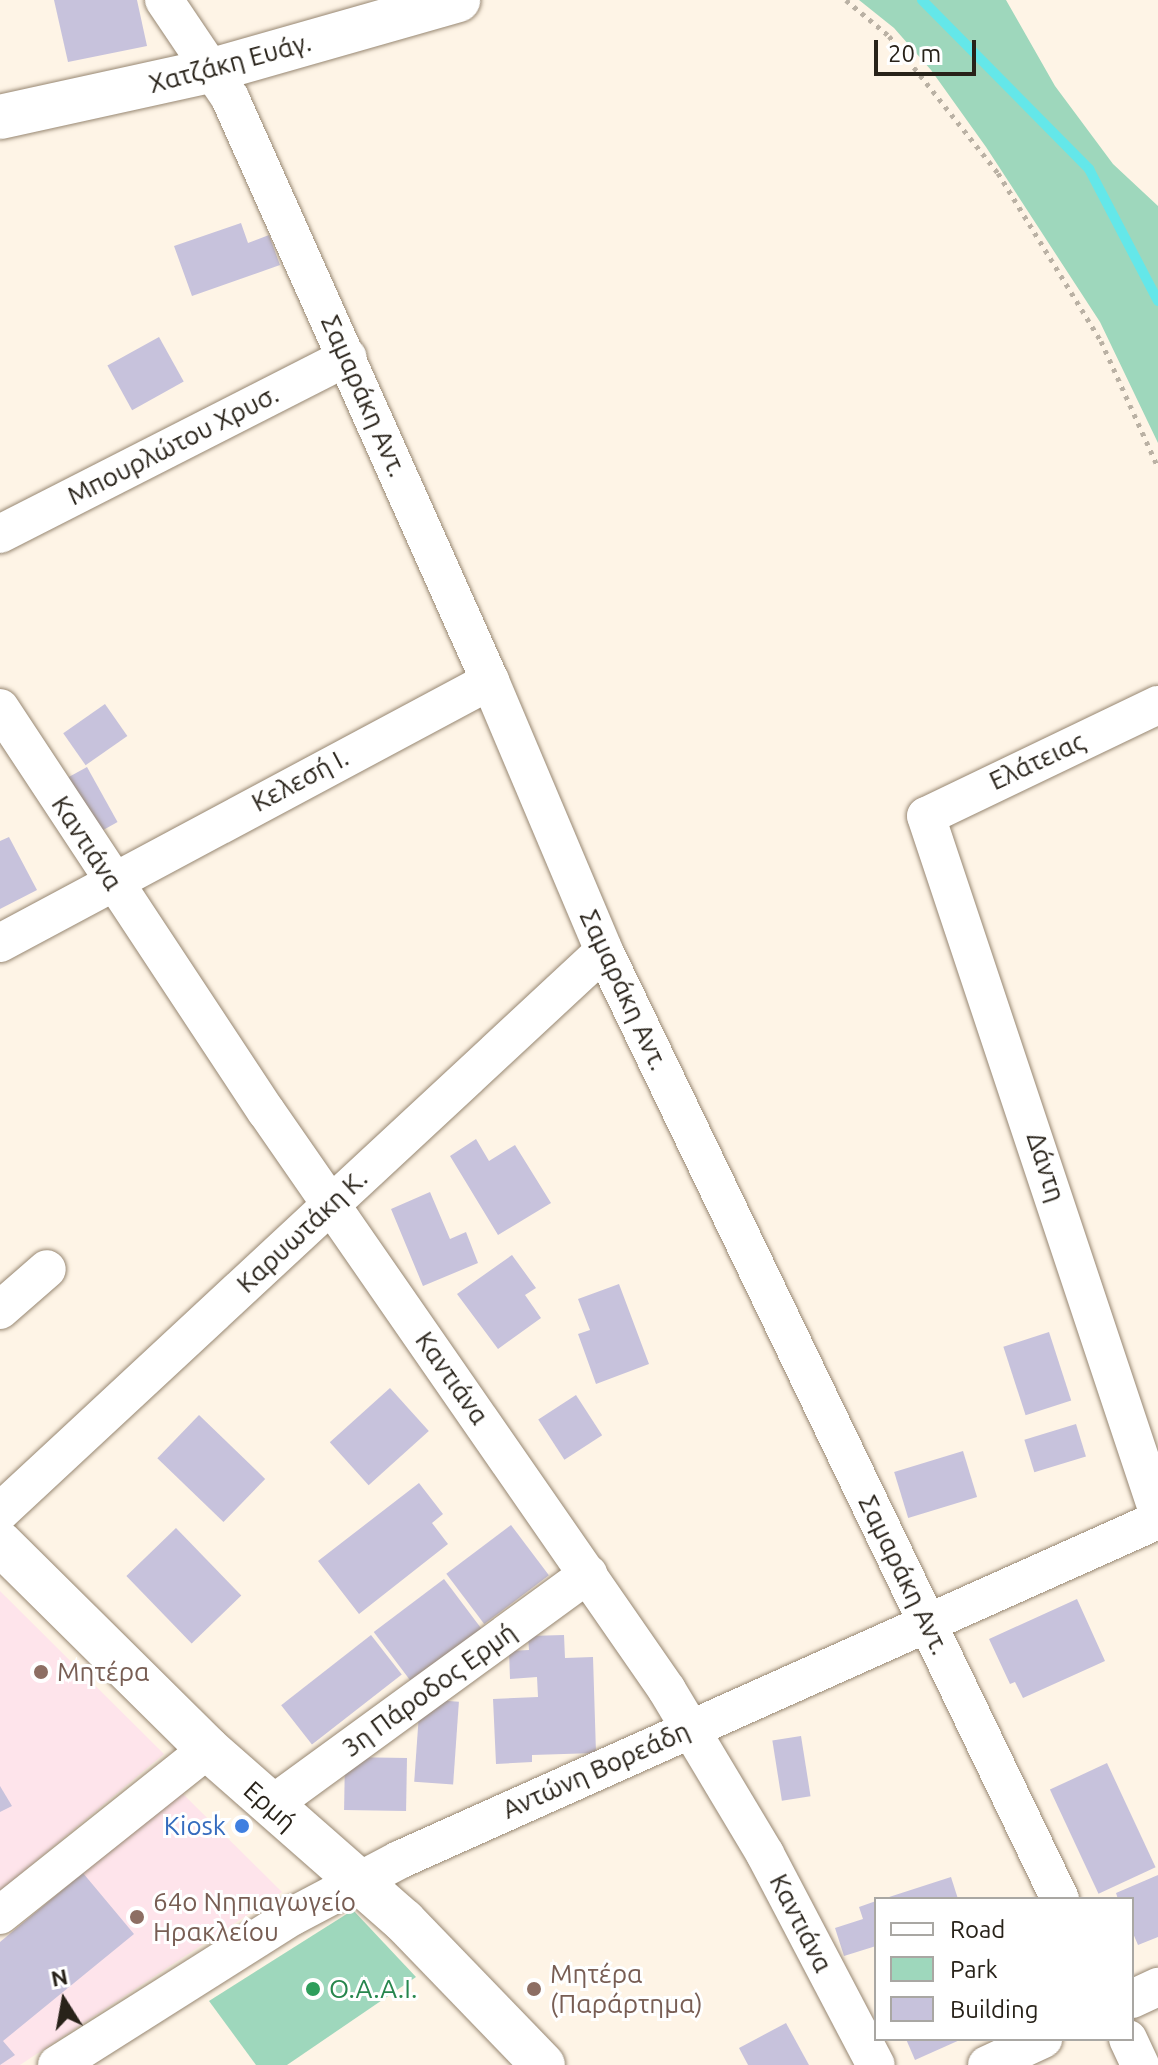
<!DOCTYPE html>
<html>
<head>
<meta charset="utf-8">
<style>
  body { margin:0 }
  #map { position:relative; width:1158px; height:2065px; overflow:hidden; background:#fef4e6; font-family:Ubuntu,sans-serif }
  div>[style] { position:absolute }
  .education>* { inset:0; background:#fee4eb }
  .green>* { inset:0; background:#9ed7bc }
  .stream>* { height:10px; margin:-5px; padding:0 5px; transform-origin:5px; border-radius:5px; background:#64e7e9 }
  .building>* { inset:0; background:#c7c2dc; transform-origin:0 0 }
  .path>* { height:5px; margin-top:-2.5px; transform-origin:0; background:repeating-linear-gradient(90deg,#bab1a4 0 4px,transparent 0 10px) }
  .roads { filter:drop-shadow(0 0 2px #978772) drop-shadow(0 0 2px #978772) }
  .minor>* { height:38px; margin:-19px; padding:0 19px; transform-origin:19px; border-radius:19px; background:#fff }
  .tertiary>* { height:44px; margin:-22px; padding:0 22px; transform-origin:22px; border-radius:22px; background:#fff }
  .dots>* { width:22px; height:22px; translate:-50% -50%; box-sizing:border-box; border:4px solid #fff; border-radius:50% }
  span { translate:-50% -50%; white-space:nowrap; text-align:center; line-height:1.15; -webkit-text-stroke:6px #fff; paint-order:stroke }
  .street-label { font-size:26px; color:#282219 }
  .education-label { font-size:26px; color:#785e54 }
  .left { translate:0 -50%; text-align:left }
  .shop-label { font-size:26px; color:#366cbe }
  .right { translate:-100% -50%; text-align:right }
  .leisure-label { font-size:26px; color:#27864d }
  .legend { position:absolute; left:874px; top:1897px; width:260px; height:144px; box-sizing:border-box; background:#fff; border:2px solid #a9a7a3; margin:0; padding:10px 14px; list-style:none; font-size:24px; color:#282219 }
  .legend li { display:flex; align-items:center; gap:16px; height:40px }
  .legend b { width:40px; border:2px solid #a9a7a3 }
  .north { position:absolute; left:24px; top:1961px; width:80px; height:80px; -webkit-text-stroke:6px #fff; paint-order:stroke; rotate:349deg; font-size:22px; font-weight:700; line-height:32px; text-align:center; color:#282219 }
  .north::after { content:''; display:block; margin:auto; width:28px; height:36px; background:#282219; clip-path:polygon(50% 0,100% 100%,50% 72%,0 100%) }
  .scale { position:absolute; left:874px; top:40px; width:102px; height:36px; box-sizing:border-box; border:4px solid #282219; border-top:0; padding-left:10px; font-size:24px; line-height:28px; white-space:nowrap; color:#282219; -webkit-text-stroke:6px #fff; paint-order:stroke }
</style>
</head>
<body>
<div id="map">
  <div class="education">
    <i style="clip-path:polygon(0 1591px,164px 1754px,0 1891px)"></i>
    <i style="clip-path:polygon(181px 1792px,282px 1892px,20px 2065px,0 2065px,0 1942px)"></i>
  </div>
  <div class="green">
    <i style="clip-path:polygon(859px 0,1006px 0,1055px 86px,1113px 164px,1158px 206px,1158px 443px,1100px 322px,986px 147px,931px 70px,894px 28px)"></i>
    <i style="clip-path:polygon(353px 1910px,416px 1977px,287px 2065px,256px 2065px,209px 2001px)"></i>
  </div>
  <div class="stream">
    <i style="left:922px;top:0;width:238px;rotate:45.3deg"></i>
    <i style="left:1089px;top:169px;width:149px;rotate:62.4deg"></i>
  </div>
  <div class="building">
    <i style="clip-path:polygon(54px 0,137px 0,147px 46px,68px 62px)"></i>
    <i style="clip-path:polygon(241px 223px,248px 243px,269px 235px,280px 265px,192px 296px,174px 246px)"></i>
    <i style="left:159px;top:337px;width:51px;height:59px;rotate:61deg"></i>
    <i style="left:105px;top:704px;width:39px;height:51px;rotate:55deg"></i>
    <i style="left:87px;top:767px;width:63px;height:26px;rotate:61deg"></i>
    <i style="clip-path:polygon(9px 837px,37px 890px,0 909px,0 841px)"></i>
    <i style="clip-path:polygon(476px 1139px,489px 1161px,515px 1145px,551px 1203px,498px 1235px,450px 1156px)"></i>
    <i style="clip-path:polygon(430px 1192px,450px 1239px,466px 1232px,478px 1263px,423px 1286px,391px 1209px)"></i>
    <i style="clip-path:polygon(512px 1255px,536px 1288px,525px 1295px,541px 1318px,498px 1349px,457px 1294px)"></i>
    <i style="clip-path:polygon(619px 1284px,649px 1364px,596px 1384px,578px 1334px,590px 1330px,578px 1299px)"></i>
    <i style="left:1049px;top:1332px;width:72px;height:48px;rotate:72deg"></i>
    <i style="left:390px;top:1388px;width:58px;height:81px;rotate:48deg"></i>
    <i style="left:576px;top:1395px;width:48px;height:45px;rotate:57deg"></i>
    <i style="left:199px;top:1415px;width:92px;height:60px;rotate:44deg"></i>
    <i style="left:1076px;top:1424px;width:34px;height:54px;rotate:73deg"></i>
    <i style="left:963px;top:1451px;width:48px;height:72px;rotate:73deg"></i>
    <i style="clip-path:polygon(419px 1483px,443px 1514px,432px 1523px,448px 1544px,359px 1614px,318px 1561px)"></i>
    <i style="left:511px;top:1525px;width:63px;height:81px;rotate:53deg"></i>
    <i style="left:176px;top:1528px;width:94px;height:69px;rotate:46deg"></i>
    <i style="left:444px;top:1579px;width:67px;height:88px;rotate:53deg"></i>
    <i style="clip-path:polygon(1077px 1599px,1105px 1661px,1023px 1698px,1015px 1682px,1010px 1684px,989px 1639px)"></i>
    <i style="left:371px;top:1635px;width:50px;height:114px;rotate:52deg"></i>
    <i style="clip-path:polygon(564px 1635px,565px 1658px,593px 1657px,596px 1753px,532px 1755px,532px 1762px,496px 1764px,493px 1699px,538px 1697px,537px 1677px,510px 1679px,509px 1651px,529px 1650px,528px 1636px)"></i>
    <i style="left:420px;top:1699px;width:39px;height:83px;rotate:4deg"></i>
    <i style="left:801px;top:1736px;width:61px;height:29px;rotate:81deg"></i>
    <i style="left:345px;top:1757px;width:62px;height:53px;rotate:1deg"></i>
    <i style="left:1107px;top:1763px;width:115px;height:63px;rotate:65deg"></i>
    <i style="clip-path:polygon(0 1786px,12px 1806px,0 1812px)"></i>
    <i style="clip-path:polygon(83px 1873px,134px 1934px,3px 2041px,15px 2055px,0 2065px,0 1942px)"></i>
    <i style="clip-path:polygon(1158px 1875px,1158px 1937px,1138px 1945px,1132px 1931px,1132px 1899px,1118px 1899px,1116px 1893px)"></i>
    <i style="clip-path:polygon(951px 1877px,958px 1899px,886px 1899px,886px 1898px)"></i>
    <i style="clip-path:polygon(876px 1901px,876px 1946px,844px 1956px,835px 1928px,863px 1919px,859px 1907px)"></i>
    <i style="clip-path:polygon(786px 2023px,809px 2065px,748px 2065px,739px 2048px)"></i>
    <i style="clip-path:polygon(906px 2039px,962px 2039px,915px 2060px)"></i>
  </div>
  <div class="path">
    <i style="left:846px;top:0;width:56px;rotate:39.9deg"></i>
    <i style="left:889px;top:36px;width:175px;rotate:51.5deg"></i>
    <i style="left:998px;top:173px;width:197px;rotate:58.5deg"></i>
    <i style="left:1101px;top:341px;width:138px;rotate:65.7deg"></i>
  </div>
  <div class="roads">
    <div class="minor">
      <i style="left:164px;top:0;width:118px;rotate:56deg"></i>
      <i style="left:230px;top:98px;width:638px;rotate:65.96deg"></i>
      <i style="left:490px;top:681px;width:293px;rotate:67.1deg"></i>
      <i style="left:604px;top:951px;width:1052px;rotate:64.31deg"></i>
      <i style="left:0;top:534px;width:390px;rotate:-27deg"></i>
      <i style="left:1158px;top:705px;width:257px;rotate:154.4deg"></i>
      <i style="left:926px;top:816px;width:734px;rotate:71.57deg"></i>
      <i style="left:0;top:708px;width:483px;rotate:56.6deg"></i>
      <i style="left:266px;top:1111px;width:704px;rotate:55.29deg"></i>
      <i style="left:667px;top:1690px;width:191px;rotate:59.1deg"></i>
      <i style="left:765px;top:1854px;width:238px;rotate:62.3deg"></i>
      <i style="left:0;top:943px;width:556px;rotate:-28.13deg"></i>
      <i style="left:0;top:1310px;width:62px;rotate:-41.1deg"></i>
      <i style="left:0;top:1512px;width:824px;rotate:-42.89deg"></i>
      <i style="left:270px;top:1806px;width:394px;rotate:-36.1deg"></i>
      <i style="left:0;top:1915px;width:266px;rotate:-38.6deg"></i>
      <i style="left:1132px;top:1999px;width:29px;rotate:-25deg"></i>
      <i style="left:1128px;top:2039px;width:29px;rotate:65deg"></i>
      <i style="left:57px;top:2065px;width:279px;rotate:-32.3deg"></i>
      <i style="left:293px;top:1916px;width:120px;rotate:-27.8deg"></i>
      <i style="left:399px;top:1860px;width:832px;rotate:-24.13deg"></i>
      <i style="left:987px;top:2065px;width:62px;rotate:-24.9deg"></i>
    </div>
    <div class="tertiary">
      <i style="left:0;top:117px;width:218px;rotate:-12.4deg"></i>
      <i style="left:213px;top:70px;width:255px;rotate:-15.9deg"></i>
      <i style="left:0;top:1543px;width:293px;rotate:44.7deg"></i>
      <i style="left:208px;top:1749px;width:261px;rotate:41.3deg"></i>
      <i style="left:404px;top:1921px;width:200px;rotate:46deg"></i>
    </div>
  </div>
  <div class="dots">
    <i style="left:41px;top:1672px;background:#8d6e63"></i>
    <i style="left:242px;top:1826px;background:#3f7fe0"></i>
    <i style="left:137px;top:1917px;background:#8d6e63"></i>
    <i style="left:313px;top:1989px;background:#2e9e5b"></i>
    <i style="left:534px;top:1989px;background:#8d6e63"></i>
  </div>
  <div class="street-label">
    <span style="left:230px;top:63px;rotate:-15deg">Χατζάκη Ευάγ.</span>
    <span style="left:364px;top:396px;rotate:66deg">Σαμαράκη Αντ.</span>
    <span style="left:173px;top:445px;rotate:-27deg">Μπουρλώτου Χρυσ.</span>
    <span style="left:1037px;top:761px;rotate:-25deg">Ελάτειας</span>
    <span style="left:300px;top:780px;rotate:-28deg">Κελεσή Ι.</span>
    <span style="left:87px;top:843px;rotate:57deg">Καντιάνα</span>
    <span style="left:624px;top:990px;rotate:65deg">Σαμαράκη Αντ.</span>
    <span style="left:1046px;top:1167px;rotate:72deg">Δάντη</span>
    <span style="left:302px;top:1231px;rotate:-43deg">Καρυωτάκη Κ.</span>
    <span style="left:452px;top:1378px;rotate:55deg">Καντιάνα</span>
    <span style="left:904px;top:1575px;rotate:64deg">Σαμαράκη Αντ.</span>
    <span style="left:429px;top:1690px;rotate:-36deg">3η Πάροδος Ερμή</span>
    <span style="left:596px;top:1770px;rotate:-24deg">Αντώνη Βορεάδη</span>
    <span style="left:270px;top:1806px;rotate:42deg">Ερμή</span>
    <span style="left:801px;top:1923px;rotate:63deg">Καντιάνα</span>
  </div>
  <div class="education-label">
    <span class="left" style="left:57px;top:1672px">Μητέρα</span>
    <span class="left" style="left:153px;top:1917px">64ο Νηπιαγωγείο<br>Ηρακλείου</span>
    <span class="left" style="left:550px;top:1989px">Μητέρα<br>(Παράρτημα)</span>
  </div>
  <div class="shop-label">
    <span class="right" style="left:226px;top:1826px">Kiosk</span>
  </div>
  <div class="leisure-label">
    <span class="left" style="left:329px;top:1989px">Ο.Α.Α.Ι.</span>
  </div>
  <ul class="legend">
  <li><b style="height:10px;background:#fff"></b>Road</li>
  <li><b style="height:22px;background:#9ed7bc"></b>Park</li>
  <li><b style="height:22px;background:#c7c2dc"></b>Building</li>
  </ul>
  <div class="north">N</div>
  <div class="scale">20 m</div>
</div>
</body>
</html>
